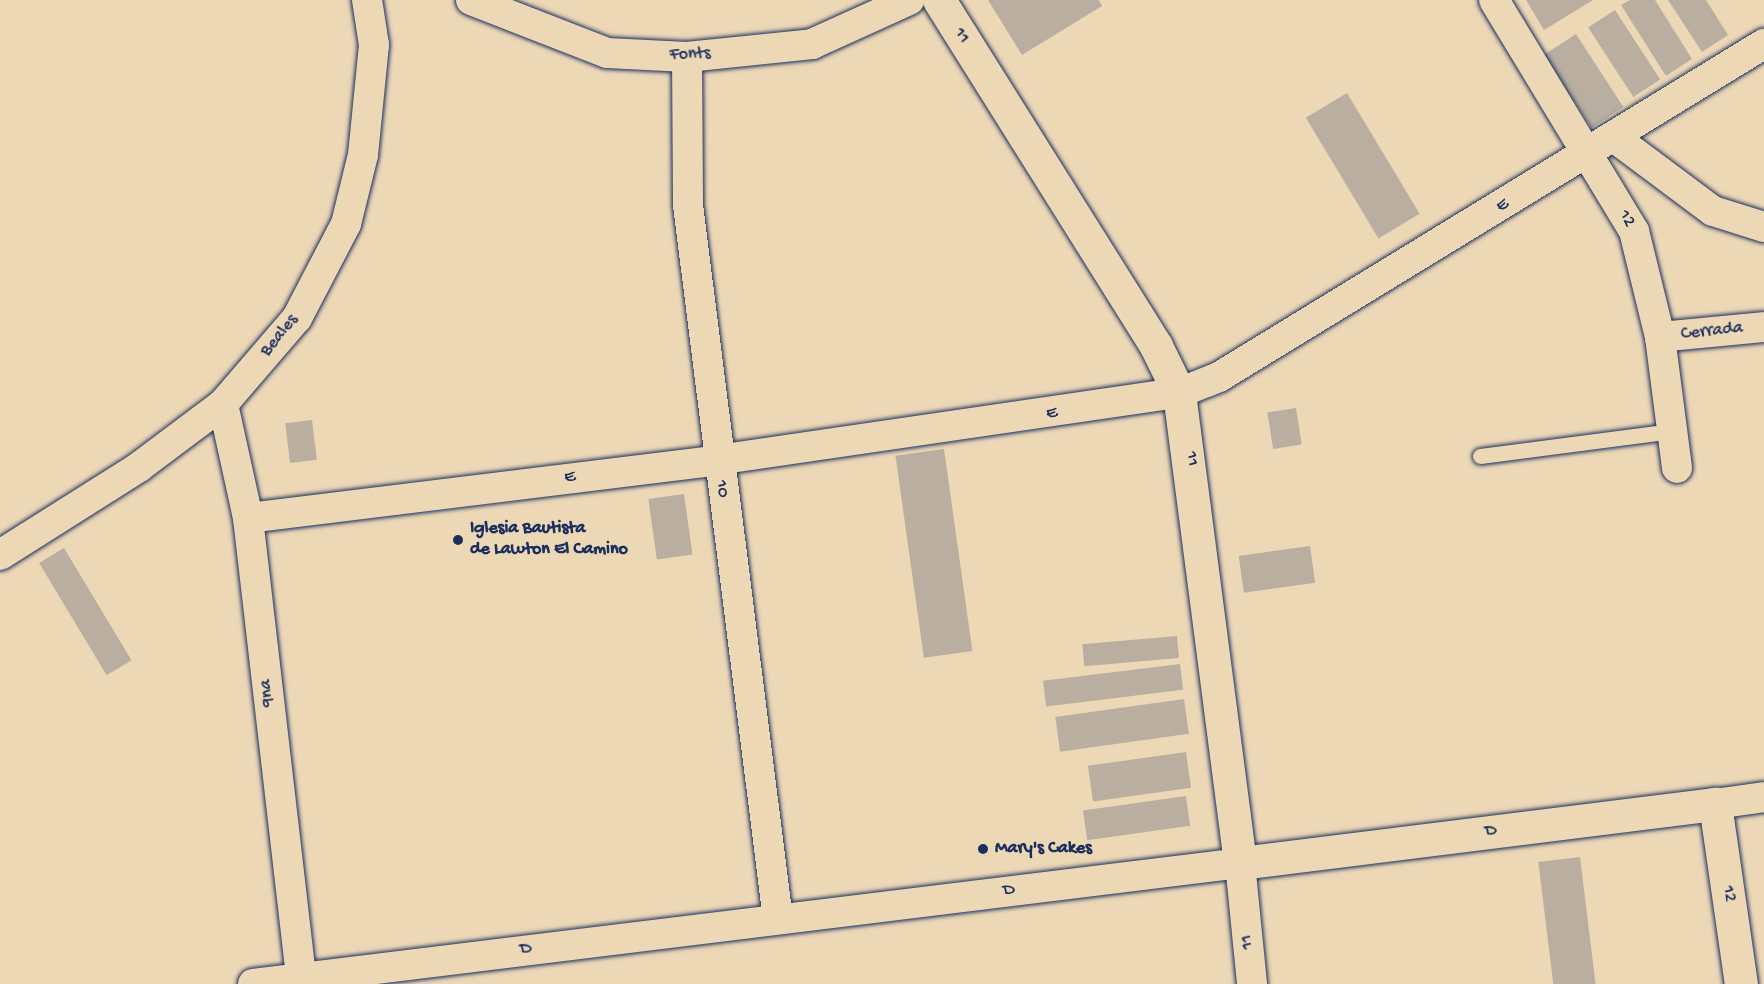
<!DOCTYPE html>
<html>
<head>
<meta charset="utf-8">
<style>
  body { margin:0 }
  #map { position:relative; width:1764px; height:984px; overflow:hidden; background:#edd8b6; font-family:"Gochi Hand",sans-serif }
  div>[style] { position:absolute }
  .building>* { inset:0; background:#b9aea0; transform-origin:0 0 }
  .roads { filter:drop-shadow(0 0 2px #1b2f5e) drop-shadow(0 0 2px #1b2f5e) }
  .lane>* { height:15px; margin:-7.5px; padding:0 7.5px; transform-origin:7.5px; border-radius:7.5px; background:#edd8b6 }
  .street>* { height:30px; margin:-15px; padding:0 15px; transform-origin:15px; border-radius:15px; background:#edd8b6 }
  .secondary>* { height:33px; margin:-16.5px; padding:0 16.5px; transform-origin:16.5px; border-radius:16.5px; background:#edd8b6 }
  .dots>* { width:16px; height:16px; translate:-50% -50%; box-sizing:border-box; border:3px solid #edd8b6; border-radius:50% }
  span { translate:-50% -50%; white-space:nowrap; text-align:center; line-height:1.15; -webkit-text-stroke:5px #edd8b6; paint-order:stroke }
  .street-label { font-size:18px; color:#1b2f5e }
  .poi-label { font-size:18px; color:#1b2f5e; font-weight:700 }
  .left { translate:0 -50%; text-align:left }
</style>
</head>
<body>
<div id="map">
  <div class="building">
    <i style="clip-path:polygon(988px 0,1099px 0,1102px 6px,1022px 55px)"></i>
    <i style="clip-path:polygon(1526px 0,1593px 0,1544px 30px)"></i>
    <i style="clip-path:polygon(1630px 0,1655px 0,1692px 59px,1666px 76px,1621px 5px)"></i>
    <i style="clip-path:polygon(1668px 0,1706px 0,1728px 35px,1702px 52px)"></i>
    <i style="left:1615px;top:10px;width:83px;height:32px;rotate:57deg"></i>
    <i style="left:1576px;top:34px;width:87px;height:38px;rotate:57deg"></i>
    <i style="left:1347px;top:93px;width:141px;height:48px;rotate:59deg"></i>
    <i style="left:1296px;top:408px;width:37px;height:29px;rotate:81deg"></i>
    <i style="left:312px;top:420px;width:40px;height:27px;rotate:83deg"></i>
    <i style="left:944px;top:449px;width:204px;height:49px;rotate:82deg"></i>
    <i style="left:684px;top:494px;width:61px;height:36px;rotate:82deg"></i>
    <i style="left:1310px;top:546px;width:37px;height:72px;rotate:82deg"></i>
    <i style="left:64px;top:548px;width:131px;height:29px;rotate:59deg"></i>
    <i style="left:1177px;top:636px;width:22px;height:95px;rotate:85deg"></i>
    <i style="left:1180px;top:664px;width:26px;height:138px;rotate:83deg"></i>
    <i style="left:1184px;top:699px;width:35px;height:130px;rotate:82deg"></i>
    <i style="left:1186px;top:752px;width:36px;height:99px;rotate:82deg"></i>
    <i style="left:1186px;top:796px;width:30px;height:104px;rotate:82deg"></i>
    <i style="left:1580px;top:857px;width:128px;height:42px;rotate:83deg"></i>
  </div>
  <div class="roads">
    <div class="lane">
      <i style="left:1480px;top:456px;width:194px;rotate:-7.4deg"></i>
    </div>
    <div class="street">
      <i style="left:471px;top:0;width:146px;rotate:21.3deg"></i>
      <i style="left:607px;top:53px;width:80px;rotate:2.9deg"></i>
      <i style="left:687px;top:57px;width:126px;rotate:-5.9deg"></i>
      <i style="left:812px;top:44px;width:107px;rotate:-24.4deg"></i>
      <i style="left:1494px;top:0;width:270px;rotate:58.8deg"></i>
      <i style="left:1634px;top:231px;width:109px;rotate:76.2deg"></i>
      <i style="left:1660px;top:337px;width:132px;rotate:82.6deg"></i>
      <i style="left:687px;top:57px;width:148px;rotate:89.6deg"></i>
      <i style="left:688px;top:205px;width:720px;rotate:82.82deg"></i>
      <i style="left:1615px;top:138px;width:122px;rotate:36.7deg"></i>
      <i style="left:1713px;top:211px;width:53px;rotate:17.4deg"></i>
      <i style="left:1660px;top:337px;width:104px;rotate:-5.5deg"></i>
      <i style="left:223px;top:404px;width:117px;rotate:77.6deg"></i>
      <i style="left:248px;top:518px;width:469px;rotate:83.4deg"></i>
      <i style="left:248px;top:518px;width:473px;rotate:-7deg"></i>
      <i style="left:717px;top:460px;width:467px;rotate:-8.3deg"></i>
      <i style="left:1179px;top:393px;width:43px;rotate:-21.8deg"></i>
      <i style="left:1219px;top:377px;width:639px;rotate:-31.43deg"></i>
      <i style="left:0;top:555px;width:165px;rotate:-32.3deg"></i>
      <i style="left:139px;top:467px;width:105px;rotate:-36.9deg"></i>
      <i style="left:223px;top:404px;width:113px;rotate:-49.3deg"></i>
      <i style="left:297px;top:318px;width:106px;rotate:-62.5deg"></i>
      <i style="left:346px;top:224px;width:71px;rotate:-76.2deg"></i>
      <i style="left:363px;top:155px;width:111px;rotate:-84.3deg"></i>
      <i style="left:374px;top:45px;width:46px;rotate:-98.8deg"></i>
      <i style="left:1715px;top:804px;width:49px;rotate:-8.1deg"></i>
      <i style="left:253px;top:984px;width:994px;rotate:-6.99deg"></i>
      <i style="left:1240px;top:863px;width:122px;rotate:84.3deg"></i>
    </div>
    <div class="secondary">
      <i style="left:939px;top:0;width:408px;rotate:57.9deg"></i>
      <i style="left:1156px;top:346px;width:52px;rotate:63.9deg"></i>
      <i style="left:1179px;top:393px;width:474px;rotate:82.6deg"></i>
      <i style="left:1240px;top:863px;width:479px;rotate:-7.1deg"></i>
      <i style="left:1715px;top:804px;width:182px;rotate:81.8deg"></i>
    </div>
  </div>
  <div class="dots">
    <i style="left:458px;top:540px;background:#1b2f5e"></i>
    <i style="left:983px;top:849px;background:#1b2f5e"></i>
  </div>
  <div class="street-label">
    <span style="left:961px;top:36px;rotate:58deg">11</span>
    <span style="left:690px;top:55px;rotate:-2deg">Fonts</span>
    <span style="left:1503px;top:206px;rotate:-31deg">E</span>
    <span style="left:1626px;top:219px;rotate:60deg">12</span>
    <span style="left:1712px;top:332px;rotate:-6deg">Cerrada</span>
    <span style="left:280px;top:336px;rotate:-51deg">Beales</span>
    <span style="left:1052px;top:414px;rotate:-8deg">E</span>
    <span style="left:1191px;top:459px;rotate:83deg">11</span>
    <span style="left:570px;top:478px;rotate:-7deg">E</span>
    <span style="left:721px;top:489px;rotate:82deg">10</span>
    <span style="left:268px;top:693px;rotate:-97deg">9na</span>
    <span style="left:1491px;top:832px;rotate:-7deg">D</span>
    <span style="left:1009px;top:891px;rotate:-7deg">D</span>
    <span style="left:1728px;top:894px;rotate:82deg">12</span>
    <span style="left:1248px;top:942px;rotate:-96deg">11</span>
    <span style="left:526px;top:950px;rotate:-7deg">D</span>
  </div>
  <div class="poi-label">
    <span class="left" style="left:470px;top:540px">Iglesia Bautista<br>de Lawton El Camino</span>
    <span class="left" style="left:995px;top:849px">Mary's Cakes</span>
  </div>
</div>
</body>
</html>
